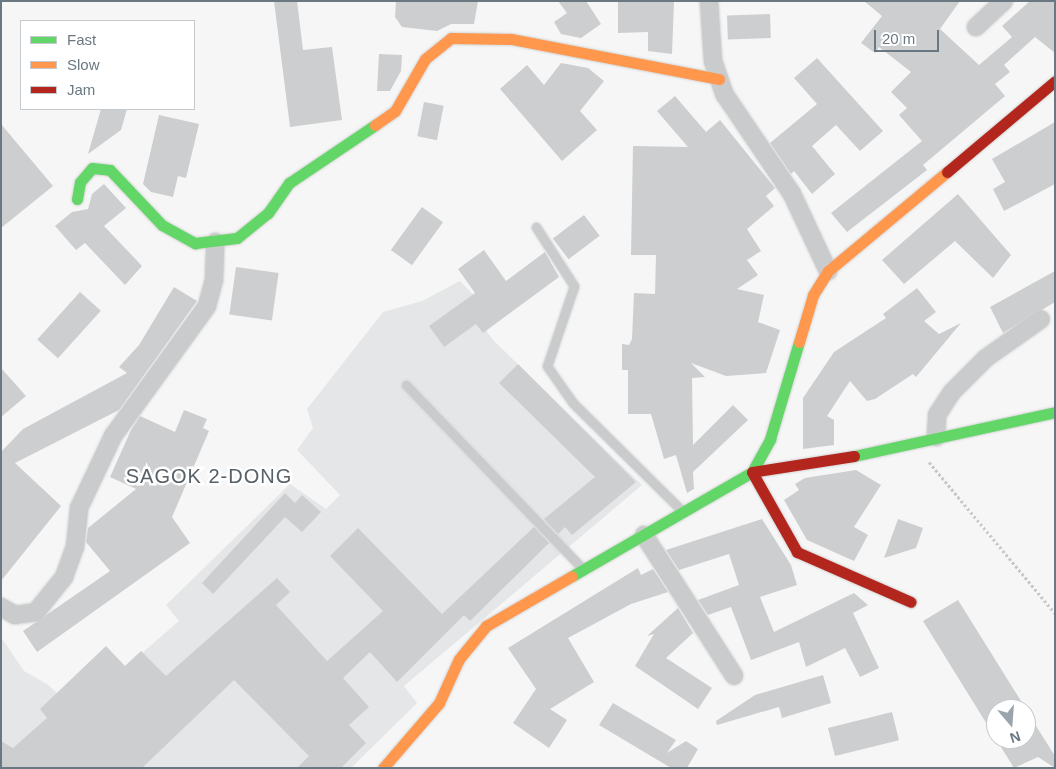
<!DOCTYPE html>
<html>
<head>
<meta charset="utf-8">
<style>
  body { margin:0 }
  #map { position:relative; width:1056px; height:769px; overflow:hidden; background:#f6f6f6; font-family:Helvetica,sans-serif }
  div>[style] { position:absolute }
  .built>* { inset:0; background:#e5e6e7 }
  .building>* { inset:0; background:#cdcecf; transform-origin:0 0 }
  .path>* { height:3px; margin-top:-1.5px; transform-origin:0; background:repeating-linear-gradient(90deg,#c7c8c9 0 2.5px,transparent 0 5px) }
  .roads { filter:drop-shadow(0 0 1px #d2d3d3) drop-shadow(0 0 1px #d2d3d3) }
  .lane>* { height:9px; margin:-4.5px; padding:0 4.5px; transform-origin:4.5px; border-radius:4.5px; background:#c9cbcc }
  .street>* { height:18px; margin:-9px; padding:0 9px; transform-origin:9px; border-radius:9px; background:#c9cbcc }
  .fast>* { height:11px; margin:-5.5px; padding:0 5.5px; transform-origin:5.5px; border-radius:5.5px; background:#63d668 }
  .slow>* { height:11px; margin:-5.5px; padding:0 5.5px; transform-origin:5.5px; border-radius:5.5px; background:#ff974d }
  .jam>* { height:11px; margin:-5.5px; padding:0 5.5px; transform-origin:5.5px; border-radius:5.5px; background:#b3261e }
  span { translate:-50% -50%; white-space:nowrap; text-align:center; line-height:1.15; -webkit-text-stroke:5px #fff; paint-order:stroke }
  .quarter-label { font-size:20px; color:#576168; letter-spacing:1px }
  .frame { position:absolute; inset:0; border:2px solid #6a7882; pointer-events:none }
  .legend { position:absolute; left:20px; top:20px; width:175px; height:90px; box-sizing:border-box; background:#fff; border:1px solid #c3c9cd; margin:0; padding:6px 9px; list-style:none; font-size:15px; color:#6a7882 }
  .legend li { display:flex; align-items:center; gap:10px; height:25px }
  .legend b { width:25px; border:1px solid #c3c9cd }
  .north { position:absolute; left:986px; top:699px; width:50px; height:50px; box-sizing:border-box; background:#fff; border:1px solid #c3c9cd; border-radius:50%; rotate:162deg; font-size:14px; font-weight:700; line-height:20px; text-align:center; color:#6a7882 }
  .north::after { content:''; display:block; margin:auto; width:18px; height:22px; background:#9ba4ab; clip-path:polygon(50% 0,100% 100%,50% 72%,0 100%) }
  .scale { position:absolute; left:874px; top:30px; width:65px; height:22px; box-sizing:border-box; border:2px solid #6a7882; border-top:0; padding-left:6px; font-size:15px; line-height:18px; white-space:nowrap; color:#6a7882; -webkit-text-stroke:4px #fff; paint-order:stroke }
</style>
</head>
<body>
<div id="map">
  <div class="built">
    <i style="clip-path:polygon(460px 281px,485px 307px,474px 315px,494px 341px,642px 485px,404px 686px,417px 703px,351px 768px,1px 768px,1px 637px,24px 671px,47px 684px,76px 710px,179px 621px,166px 605px,290px 484px,326px 509px,340px 495px,297px 450px,313px 428px,307px 409px,383px 312px,422px 301px)"></i>
  </div>
  <div class="building">
    <i style="clip-path:polygon(274px 1px,297px 1px,303px 50px,332px 47px,342px 120px,290px 127px)"></i>
    <i style="clip-path:polygon(396px 1px,478px 1px,474px 24px,451px 24px,437px 31px,402px 27px,395px 17px)"></i>
    <i style="clip-path:polygon(558px 1px,586px 1px,601px 24px,581px 38px,561px 34px,554px 22px,567px 13px)"></i>
    <i style="clip-path:polygon(618px 1px,674px 1px,672px 54px,648px 51px,648px 32px,618px 33px)"></i>
    <i style="clip-path:polygon(864px 1px,960px 1px,940px 29px,979px 65px,1012px 37px,1002px 26px,1030px 1px,1055px 1px,1055px 53px,1035px 37px,1004px 65px,1010px 72px,995px 84px,1005px 96px,923px 165px,927px 170px,847px 232px,831px 213px,922px 141px,899px 115px,907px 108px,891px 92px,911px 72px,879px 47px,875px 53px,861px 43px,882px 16px)"></i>
    <i style="left:770px;top:14px;width:24px;height:43px;rotate:88deg"></i>
    <i style="clip-path:polygon(379px 54px,402px 55px,401px 71px,390px 91px,377px 91px)"></i>
    <i style="clip-path:polygon(817px 58px,883px 131px,860px 151px,836px 125px,812px 146px,835px 174px,812px 194px,794px 171px,791px 174px,770px 143px,817px 104px,794px 78px)"></i>
    <i style="clip-path:polygon(561px 63px,588px 68px,604px 81px,580px 111px,597px 130px,562px 161px,500px 89px,527px 65px,544px 85px)"></i>
    <i style="clip-path:polygon(675px 96px,706px 132px,720px 120px,775px 188px,766px 196px,774px 206px,747px 229px,761px 251px,747px 260px,758px 275px,737px 289px,764px 295px,758px 322px,780px 330px,766px 373px,726px 376px,691px 363px,705px 377px,692px 378px,693px 445px,733px 405px,748px 420px,693px 472px,694px 489px,687px 493px,676px 455px,664px 459px,651px 414px,628px 414px,628px 370px,622px 370px,622px 344px,629px 345px,632px 339px,634px 293px,655px 294px,656px 255px,631px 255px,633px 146px,688px 147px,657px 111px)"></i>
    <i style="left:424px;top:102px;width:20px;height:35px;rotate:11deg"></i>
    <i style="clip-path:polygon(101px 109px,127px 109px,121px 130px,88px 154px)"></i>
    <i style="clip-path:polygon(159px 115px,199px 124px,186px 178px,178px 176px,173px 197px,151px 192px,143px 184px)"></i>
    <i style="clip-path:polygon(1055px 122px,1055px 184px,1004px 211px,993px 189px,1005px 182px,992px 159px)"></i>
    <i style="clip-path:polygon(1px 124px,53px 186px,1px 228px)"></i>
    <i style="clip-path:polygon(104px 184px,126px 208px,104px 226px,142px 266px,125px 285px,85px 243px,76px 250px,55px 226px,72px 212px,88px 209px,92px 194px)"></i>
    <i style="clip-path:polygon(958px 194px,1011px 255px,993px 278px,955px 241px,904px 284px,882px 260px)"></i>
    <i style="left:422px;top:207px;width:26px;height:53px;rotate:36deg"></i>
    <i style="left:584px;top:215px;width:26px;height:39px;rotate:53deg"></i>
    <i style="clip-path:polygon(484px 250px,506px 281px,545px 252px,559px 277px,483px 333px,476px 324px,444px 347px,429px 326px,475px 293px,458px 269px)"></i>
    <i style="left:236px;top:267px;width:43px;height:48px;rotate:8deg"></i>
    <i style="clip-path:polygon(1055px 271px,1055px 302px,1003px 333px,990px 307px)"></i>
    <i style="clip-path:polygon(174px 287px,197px 301px,119px 410px,15px 463px,61px 506px,1px 581px,1px 452px,23px 429px,127px 373px,119px 367px,139px 345px)"></i>
    <i style="clip-path:polygon(917px 288px,936px 312px,924px 321px,939px 334px,961px 323px,916px 377px,913px 374px,875px 399px,867px 401px,850px 381px,827px 416px,834px 420px,834px 445px,803px 449px,803px 398px,834px 352px,886px 318px,883px 314px)"></i>
    <i style="left:80px;top:292px;width:28px;height:64px;rotate:42deg"></i>
    <i style="clip-path:polygon(518px 364px,636px 482px,572px 535px,565px 527px,558px 534px,544px 519px,595px 477px,499px 383px)"></i>
    <i style="clip-path:polygon(1px 368px,26px 396px,1px 417px)"></i>
    <i style="clip-path:polygon(184px 410px,207px 419px,203px 428px,209px 431px,172px 517px,190px 543px,37px 652px,23px 631px,110px 571px,86px 542px,88px 528px,136px 489px,110px 477px,131px 430px,140px 416px,175px 432px)"></i>
    <i style="clip-path:polygon(856px 470px,881px 485px,854px 527px,868px 535px,854px 561px,807px 540px,784px 500px,799px 490px,795px 484px,805px 478px)"></i>
    <i style="clip-path:polygon(285px 493px,295px 503px,302px 495px,321px 512px,302px 532px,285px 517px,213px 594px,202px 583px)"></i>
    <i style="clip-path:polygon(762px 519px,791px 565px,797px 585px,760px 597px,774px 632px,854px 593px,868px 605px,853px 613px,879px 668px,860px 677px,845px 648px,806px 667px,799px 642px,751px 660px,731px 607px,708px 615px,698px 600px,739px 585px,729px 554px,679px 570px,666px 550px)"></i>
    <i style="clip-path:polygon(898px 519px,923px 528px,916px 548px,884px 558px)"></i>
    <i style="clip-path:polygon(534px 527px,549px 543px,470px 621px,464px 615px,397px 682px,370px 652px,343px 678px,369px 707px,349px 725px,366px 743px,341px 768px,297px 768px,309px 756px,234px 680px,142px 768px,1px 768px,1px 741px,13px 748px,47px 718px,40px 709px,106px 646px,125px 666px,141px 651px,166px 676px,277px 578px,290px 592px,276px 605px,327px 661px,383px 611px,330px 556px,358px 528px,442px 614px)"></i>
    <i style="clip-path:polygon(638px 568px,641px 575px,653px 569px,668px 592px,631px 604px,568px 638px,594px 682px,550px 709px,567px 720px,549px 748px,513px 723px,536px 689px,508px 648px)"></i>
    <i style="clip-path:polygon(958px 600px,1026px 709px,996px 709px,996px 739px,1026px 739px,1026px 710px,1055px 756px,1055px 768px,1038px 757px,1014px 768px,923px 621px)"></i>
    <i style="clip-path:polygon(678px 608px,693px 633px,666px 658px,712px 688px,698px 709px,635px 666px,654px 634px,647px 636px)"></i>
    <i style="clip-path:polygon(823px 675px,831px 703px,782px 718px,779px 707px,717px 725px,716px 721px,755px 695px)"></i>
    <i style="clip-path:polygon(613px 703px,676px 740px,667px 753px,686px 741px,698px 749px,687px 768px,671px 768px,599px 725px)"></i>
    <i style="left:892px;top:712px;width:29px;height:66px;rotate:76deg"></i>
  </div>
  <div class="path">
    <i style="left:929px;top:462px;width:197px;rotate:50.2deg"></i>
  </div>
  <div class="roads">
    <div class="lane">
      <i style="left:536px;top:227px;width:70px;rotate:57.2deg"></i>
      <i style="left:574px;top:286px;width:84px;rotate:108.6deg"></i>
      <i style="left:547px;top:366px;width:45px;rotate:54.9deg"></i>
      <i style="left:573px;top:403px;width:152px;rotate:44.7deg"></i>
      <i style="left:406px;top:385px;width:254px;rotate:46.1deg"></i>
    </div>
    <div class="street">
      <i style="left:709px;top:1px;width:60px;rotate:86.2deg"></i>
      <i style="left:713px;top:61px;width:36px;rotate:71deg"></i>
      <i style="left:725px;top:95px;width:120px;rotate:55.9deg"></i>
      <i style="left:792px;top:194px;width:85px;rotate:64.9deg"></i>
      <i style="left:976px;top:27px;width:38px;rotate:-43deg"></i>
      <i style="left:936px;top:437px;width:22px;rotate:-87deg"></i>
      <i style="left:937px;top:415px;width:27px;rotate:-57deg"></i>
      <i style="left:952px;top:392px;width:48px;rotate:-45deg"></i>
      <i style="left:986px;top:358px;width:67px;rotate:-35.3deg"></i>
      <i style="left:644px;top:535px;width:167px;rotate:57.4deg"></i>
      <i style="left:1px;top:607px;width:16px;rotate:30deg"></i>
      <i style="left:15px;top:615px;width:21px;rotate:-8deg"></i>
      <i style="left:36px;top:612px;width:45px;rotate:-51.3deg"></i>
      <i style="left:64px;top:577px;width:32px;rotate:-70deg"></i>
      <i style="left:75px;top:547px;width:39px;rotate:-84deg"></i>
      <i style="left:79px;top:508px;width:80px;rotate:-64.7deg"></i>
      <i style="left:113px;top:436px;width:160px;rotate:-54.1deg"></i>
      <i style="left:207px;top:306px;width:27px;rotate:-75deg"></i>
      <i style="left:214px;top:280px;width:38px;rotate:-88deg"></i>
    </div>
    <div class="fast">
      <i style="left:77px;top:199px;width:17px;rotate:-80deg"></i>
      <i style="left:80px;top:182px;width:18px;rotate:-49deg"></i>
      <i style="left:92px;top:168px;width:18px;rotate:6deg"></i>
      <i style="left:110px;top:170px;width:76px;rotate:46.6deg"></i>
      <i style="left:162px;top:225px;width:38px;rotate:29deg"></i>
      <i style="left:195px;top:243px;width:42px;rotate:-6.8deg"></i>
      <i style="left:237px;top:238px;width:40px;rotate:-39deg"></i>
      <i style="left:268px;top:213px;width:37px;rotate:-55deg"></i>
      <i style="left:289px;top:183px;width:104px;rotate:-34deg"></i>
      <i style="left:854px;top:456px;width:206px;rotate:-12.3deg"></i>
      <i style="left:572px;top:576px;width:208px;rotate:-30deg"></i>
      <i style="left:752px;top:472px;width:38px;rotate:-61deg"></i>
      <i style="left:770px;top:439px;width:101px;rotate:-73.4deg"></i>
    </div>
    <div class="slow">
      <i style="left:375px;top:125px;width:24px;rotate:-35deg"></i>
      <i style="left:395px;top:111px;width:60px;rotate:-60deg"></i>
      <i style="left:425px;top:59px;width:33px;rotate:-39deg"></i>
      <i style="left:451px;top:38px;width:60px;rotate:1deg"></i>
      <i style="left:511px;top:39px;width:212px;rotate:10.9deg"></i>
      <i style="left:799px;top:342px;width:49px;rotate:-73.4deg"></i>
      <i style="left:813px;top:295px;width:28px;rotate:-58deg"></i>
      <i style="left:828px;top:271px;width:155px;rotate:-39.8deg"></i>
      <i style="left:383px;top:768px;width:86px;rotate:-49.3deg"></i>
      <i style="left:439px;top:703px;width:48px;rotate:-65.6deg"></i>
      <i style="left:459px;top:659px;width:43px;rotate:-50.7deg"></i>
      <i style="left:486px;top:626px;width:99px;rotate:-30.2deg"></i>
    </div>
    <div class="jam">
      <i style="left:947px;top:172px;width:141px;rotate:-40.1deg"></i>
      <i style="left:854px;top:456px;width:103px;rotate:171.1deg"></i>
      <i style="left:752px;top:472px;width:92px;rotate:60.6deg"></i>
      <i style="left:797px;top:552px;width:124px;rotate:23.7deg"></i>
    </div>
  </div>
  <div class="quarter-label">
    <span style="left:209px;top:476px">SAGOK 2-DONG</span>
  </div>
  <div class="frame"></div>
  <ul class="legend">
  <li><b style="height:6px;background:#63d668"></b>Fast</li>
  <li><b style="height:6px;background:#ff974d"></b>Slow</li>
  <li><b style="height:6px;background:#b3261e"></b>Jam</li>
  </ul>
  <div class="north">N</div>
  <div class="scale">20 m</div>
</div>
</body>
</html>
